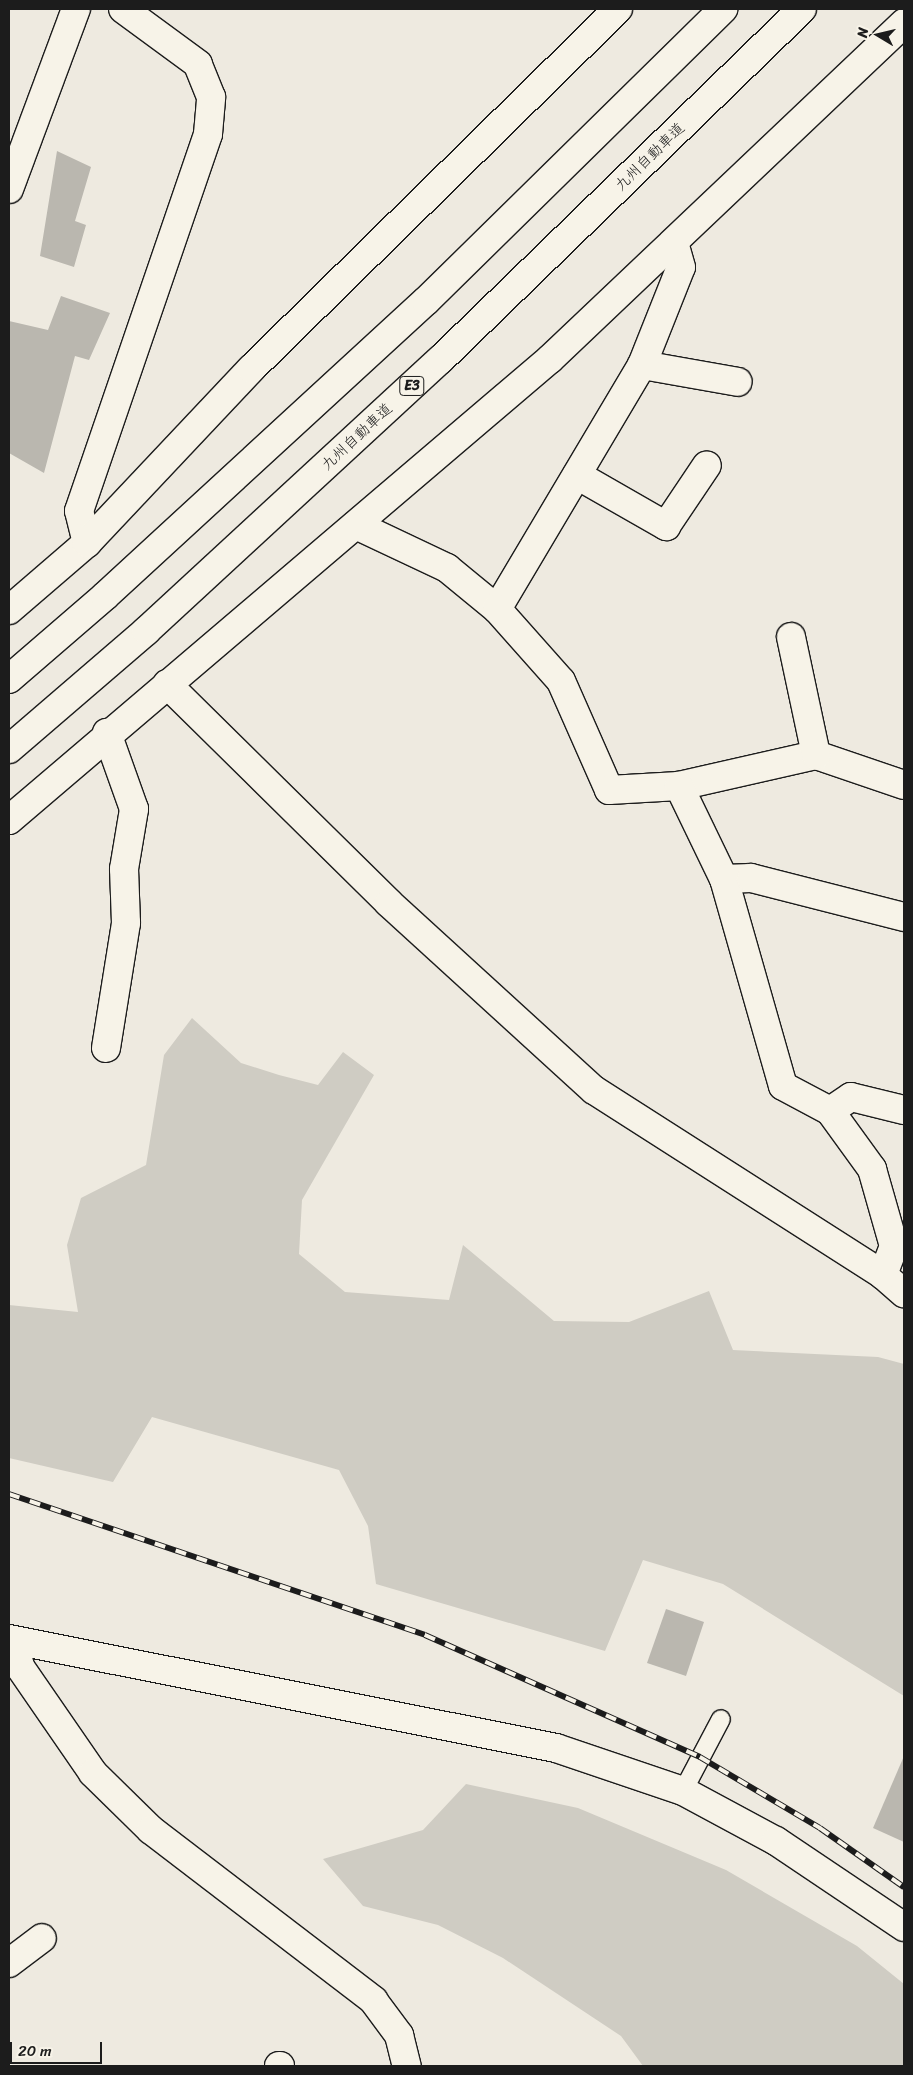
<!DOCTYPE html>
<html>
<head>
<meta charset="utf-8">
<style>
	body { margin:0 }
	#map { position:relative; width:913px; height:2075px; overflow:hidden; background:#eeeae0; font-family:Sriracha,"Klee One",sans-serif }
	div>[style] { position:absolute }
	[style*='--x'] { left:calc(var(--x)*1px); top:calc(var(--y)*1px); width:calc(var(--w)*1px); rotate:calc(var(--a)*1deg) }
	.green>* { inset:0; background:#cfccc3 }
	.building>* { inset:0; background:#bab7af }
	.roads { filter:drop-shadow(1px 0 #1c1c1c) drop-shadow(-1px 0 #1c1c1c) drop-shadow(0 1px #1c1c1c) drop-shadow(0 -1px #1c1c1c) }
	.lane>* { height:18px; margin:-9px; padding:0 9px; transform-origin:9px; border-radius:9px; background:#f7f3e8 }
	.street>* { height:28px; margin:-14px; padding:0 14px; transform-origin:14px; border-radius:14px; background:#f7f3e8 }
	.secondary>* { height:28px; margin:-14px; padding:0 14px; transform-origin:14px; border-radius:14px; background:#f7f3e8 }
	.highway>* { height:28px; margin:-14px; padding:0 14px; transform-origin:14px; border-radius:14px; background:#f7f3e8 }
	.rail>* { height:5.5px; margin-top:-2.75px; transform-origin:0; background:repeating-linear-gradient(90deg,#f7f3e8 0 11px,#1c1c1c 0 22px); box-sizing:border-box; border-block:1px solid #1c1c1c }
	span { translate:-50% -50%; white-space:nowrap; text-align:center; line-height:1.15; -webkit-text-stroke:5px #f7f3e8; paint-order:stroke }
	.shield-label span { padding:1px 4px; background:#f7f3e8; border:1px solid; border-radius:4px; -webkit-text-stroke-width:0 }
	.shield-label { font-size:14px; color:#1c1c1c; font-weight:700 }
	.street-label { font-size:15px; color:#1c1c1c }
	.frame { position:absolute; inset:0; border:10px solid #1c1c1c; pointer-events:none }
	.north { position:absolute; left:853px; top:10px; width:50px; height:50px; -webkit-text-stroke:4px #f7f3e8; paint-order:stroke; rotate:279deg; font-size:14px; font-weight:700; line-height:20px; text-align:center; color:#1c1c1c }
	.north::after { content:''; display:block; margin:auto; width:18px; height:22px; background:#1c1c1c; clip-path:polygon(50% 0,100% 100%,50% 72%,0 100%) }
	.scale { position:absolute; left:10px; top:2042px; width:92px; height:22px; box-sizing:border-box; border:2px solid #1c1c1c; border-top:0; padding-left:6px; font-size:15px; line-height:18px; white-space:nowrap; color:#1c1c1c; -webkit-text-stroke:4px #f7f3e8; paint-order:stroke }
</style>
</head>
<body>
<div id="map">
	<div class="green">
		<div style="clip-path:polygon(192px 1018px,241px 1063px,279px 1075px,318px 1085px,343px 1052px,374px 1075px,302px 1200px,299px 1254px,345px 1292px,449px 1300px,463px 1245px,554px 1321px,629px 1322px,709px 1291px,733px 1350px,878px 1357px,904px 1364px,904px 1696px,723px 1584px,643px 1560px,605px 1651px,376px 1584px,368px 1526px,339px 1470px,152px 1417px,113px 1482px,9px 1458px,9px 1305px,78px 1312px,67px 1245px,81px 1198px,146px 1165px,164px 1055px)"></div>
		<div style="clip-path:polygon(466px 1784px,578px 1808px,726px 1870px,857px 1946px,904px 1984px,904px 2066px,643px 2066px,621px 2036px,503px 1958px,438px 1925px,363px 1906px,323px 1859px,423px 1830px)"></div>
	</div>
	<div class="building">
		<div style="clip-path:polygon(57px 151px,91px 167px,75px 221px,86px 225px,74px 267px,40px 256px)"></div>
		<div style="clip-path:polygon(61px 296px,110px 313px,89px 360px,75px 356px,44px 473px,9px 453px,9px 321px,48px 330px)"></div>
		<div style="clip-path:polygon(666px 1609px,704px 1622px,686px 1676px,647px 1663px)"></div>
		<div style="clip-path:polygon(904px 1756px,904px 1842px,873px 1828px)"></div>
	</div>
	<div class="roads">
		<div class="lane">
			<div style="--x:683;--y:1791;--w:81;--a:-62.2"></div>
		</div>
		<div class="street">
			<div style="--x:9;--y:189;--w:192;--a:-69.6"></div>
			<div style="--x:642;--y:365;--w:97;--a:10"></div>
			<div style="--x:577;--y:475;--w:103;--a:29.8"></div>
			<div style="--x:666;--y:526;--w:73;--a:-56.1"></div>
			<div style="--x:356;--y:525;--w:101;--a:25.3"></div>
			<div style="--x:447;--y:568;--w:65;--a:39.4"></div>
			<div style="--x:497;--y:609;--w:284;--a:-59.3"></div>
			<div style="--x:642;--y:365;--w:105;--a:-68.3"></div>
			<div style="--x:681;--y:267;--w:25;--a:-106"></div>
			<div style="--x:87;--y:543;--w:33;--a:-104"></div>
			<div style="--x:79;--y:511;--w:398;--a:-71.1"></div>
			<div style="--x:208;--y:134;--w:37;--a:-85"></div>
			<div style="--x:211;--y:97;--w:35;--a:-112"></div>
			<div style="--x:198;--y:64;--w:93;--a:-143.7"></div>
			<div style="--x:497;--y:609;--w:96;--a:48.4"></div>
			<div style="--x:561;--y:681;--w:119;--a:66.2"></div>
			<div style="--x:609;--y:790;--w:70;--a:-3.3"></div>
			<div style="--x:679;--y:786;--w:140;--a:-12.8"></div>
			<div style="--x:816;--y:755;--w:93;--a:18.8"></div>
			<div style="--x:9;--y:610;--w:103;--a:-40.7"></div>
			<div style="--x:87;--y:543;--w:239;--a:-46.7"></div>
			<div style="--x:251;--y:369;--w:514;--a:-44.45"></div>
			<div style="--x:791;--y:637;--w:121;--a:78"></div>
			<div style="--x:167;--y:684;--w:312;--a:44.6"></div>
			<div style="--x:389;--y:903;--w:277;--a:42.4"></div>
			<div style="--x:594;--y:1090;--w:343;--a:32.6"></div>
			<div style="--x:883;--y:1275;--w:28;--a:41"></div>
			<div style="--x:679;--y:786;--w:103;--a:64.2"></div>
			<div style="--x:724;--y:879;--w:215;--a:74.1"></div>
			<div style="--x:783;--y:1086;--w:53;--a:28"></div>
			<div style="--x:830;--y:1111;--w:72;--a:54.1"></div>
			<div style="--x:872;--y:1169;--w:80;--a:74.1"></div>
			<div style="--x:894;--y:1246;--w:31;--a:111"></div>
			<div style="--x:9;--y:820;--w:711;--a:-40.44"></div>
			<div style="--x:550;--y:359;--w:488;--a:-43.5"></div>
			<div style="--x:724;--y:879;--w:27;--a:-2"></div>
			<div style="--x:751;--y:878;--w:158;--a:14.3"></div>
			<div style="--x:106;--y:1048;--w:127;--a:-80.9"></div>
			<div style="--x:126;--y:923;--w:54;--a:-92.1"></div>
			<div style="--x:124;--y:869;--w:61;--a:-80.5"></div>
			<div style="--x:134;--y:809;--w:81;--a:-109.6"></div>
			<div style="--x:830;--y:1111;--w:25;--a:-34"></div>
			<div style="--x:851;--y:1097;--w:55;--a:13.8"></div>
			<div style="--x:13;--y:1640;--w:28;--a:75"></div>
			<div style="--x:20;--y:1667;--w:129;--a:55.4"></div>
			<div style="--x:93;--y:1773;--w:81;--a:44.5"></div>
			<div style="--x:151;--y:1830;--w:280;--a:37.4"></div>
			<div style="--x:373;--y:2000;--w:44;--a:53.4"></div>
			<div style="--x:399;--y:2035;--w:32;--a:76"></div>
			<div style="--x:9;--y:1963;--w:41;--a:-37.1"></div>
			<div style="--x:279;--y:2066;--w:1;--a:0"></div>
		</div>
		<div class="secondary">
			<div style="--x:9;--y:1639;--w:558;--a:11.27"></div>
			<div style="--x:556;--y:1748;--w:134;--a:18.7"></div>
			<div style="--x:683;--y:1791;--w:106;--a:28.3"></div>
			<div style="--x:776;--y:1841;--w:154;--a:33.9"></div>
		</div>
		<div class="highway">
			<div style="--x:9;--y:679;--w:127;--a:-40.8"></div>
			<div style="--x:105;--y:596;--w:436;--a:-42.6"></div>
			<div style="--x:426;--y:301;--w:417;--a:-44.5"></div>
			<div style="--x:9;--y:749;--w:181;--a:-40.7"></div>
			<div style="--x:146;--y:631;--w:400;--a:-42.7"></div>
			<div style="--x:440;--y:360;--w:504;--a:-44.12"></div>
		</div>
	</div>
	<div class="rail">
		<div style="--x:9;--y:1494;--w:439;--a:18.7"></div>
		<div style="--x:425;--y:1635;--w:301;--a:23.9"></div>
		<div style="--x:700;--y:1757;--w:139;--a:30.6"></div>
		<div style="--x:820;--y:1828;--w:103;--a:35.1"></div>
	</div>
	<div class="shield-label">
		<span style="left:412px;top:386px">E3</span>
	</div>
	<div class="street-label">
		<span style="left:650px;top:157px;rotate:-44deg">九州自動車道</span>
		<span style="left:357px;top:437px;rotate:-43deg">九州自動車道</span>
	</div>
	<div class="frame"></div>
	<div class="north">N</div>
	<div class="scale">20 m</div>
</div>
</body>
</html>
